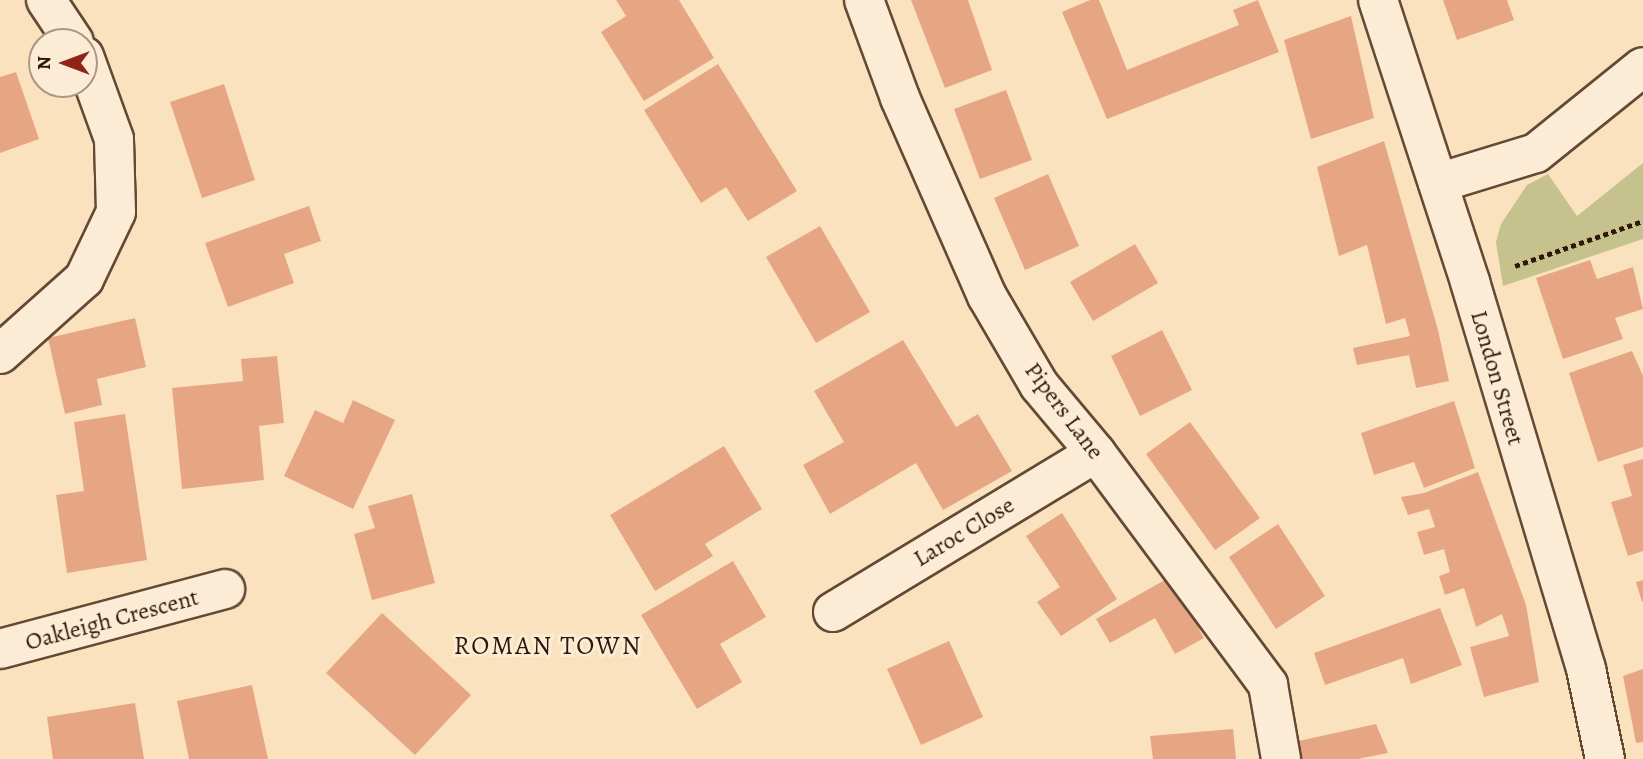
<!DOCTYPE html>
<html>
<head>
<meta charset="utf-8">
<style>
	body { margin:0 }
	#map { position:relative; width:1643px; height:759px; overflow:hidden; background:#fbe2bf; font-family:Alegreya,serif }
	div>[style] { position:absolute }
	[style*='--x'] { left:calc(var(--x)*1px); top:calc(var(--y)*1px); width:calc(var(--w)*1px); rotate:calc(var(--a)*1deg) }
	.green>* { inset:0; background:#c5c28e }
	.building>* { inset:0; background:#e6a684 }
	.path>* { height:4.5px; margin-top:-2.25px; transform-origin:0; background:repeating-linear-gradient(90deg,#321607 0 5px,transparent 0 8.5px) }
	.roads { filter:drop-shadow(2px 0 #644935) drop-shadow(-2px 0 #644935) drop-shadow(0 2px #644935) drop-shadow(0 -2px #644935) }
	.street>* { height:38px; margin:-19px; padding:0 19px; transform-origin:19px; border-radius:19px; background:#fcecd5 }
	.secondary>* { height:38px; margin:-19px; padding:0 19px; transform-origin:19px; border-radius:19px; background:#fcecd5 }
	span { translate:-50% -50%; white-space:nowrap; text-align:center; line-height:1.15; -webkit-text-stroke:6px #fcecd5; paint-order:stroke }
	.street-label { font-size:24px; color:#321607 }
	.neighbourhood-label { font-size:26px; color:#321607; letter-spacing:2px }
	.north { position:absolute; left:28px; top:28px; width:70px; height:70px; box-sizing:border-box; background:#fcecd5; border:2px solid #ab9683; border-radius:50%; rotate:270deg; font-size:19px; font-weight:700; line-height:28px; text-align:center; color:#321607 }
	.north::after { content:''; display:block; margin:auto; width:24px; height:32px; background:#8f2418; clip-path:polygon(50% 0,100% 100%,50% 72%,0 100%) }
</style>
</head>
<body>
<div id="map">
	<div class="green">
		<div style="clip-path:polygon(1643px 163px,1643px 239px,1503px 286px,1496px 242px,1501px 224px,1527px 185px,1548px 174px,1577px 216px)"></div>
	</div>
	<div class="building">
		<div style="clip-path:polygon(616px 0,679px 0,714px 58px,644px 101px,601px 32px,626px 16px)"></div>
		<div style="clip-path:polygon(911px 0,968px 0,992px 70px,945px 88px)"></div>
		<div style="clip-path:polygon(1090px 0,1099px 0,1127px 70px,1239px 25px,1233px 10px,1258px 0,1279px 52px,1107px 119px,1062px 12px)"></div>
		<div style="clip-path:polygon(1443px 0,1507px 0,1514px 20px,1457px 40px)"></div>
		<div style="clip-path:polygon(1351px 16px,1374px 118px,1311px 139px,1284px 40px)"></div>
		<div style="clip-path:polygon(718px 64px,797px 191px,748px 221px,726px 187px,701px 203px,644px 110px)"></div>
		<div style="clip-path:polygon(16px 72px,39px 139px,0 153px,0 77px)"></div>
		<div style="clip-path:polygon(224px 84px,255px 180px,202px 198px,170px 102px)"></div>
		<div style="clip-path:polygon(1006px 90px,1032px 160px,980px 179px,954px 109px)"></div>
		<div style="clip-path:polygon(1384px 141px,1438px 330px,1449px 381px,1416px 388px,1409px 355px,1357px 365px,1353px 348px,1410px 336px,1405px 318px,1386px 324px,1367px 245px,1339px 256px,1317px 167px)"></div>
		<div style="clip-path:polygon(1048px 174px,1079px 246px,1025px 270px,994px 198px)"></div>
		<div style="clip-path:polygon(309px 206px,321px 241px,284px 254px,294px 283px,228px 307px,205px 243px)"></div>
		<div style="clip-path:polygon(820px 226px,870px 312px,816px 343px,766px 257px)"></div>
		<div style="clip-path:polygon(1135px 244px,1158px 283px,1093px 321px,1070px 282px)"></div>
		<div style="clip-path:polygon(1590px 260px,1597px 279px,1633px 267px,1643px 309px,1615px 318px,1623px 339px,1563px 359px,1536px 278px)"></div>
		<div style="clip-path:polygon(135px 318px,146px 367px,97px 379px,102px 405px,65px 414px,48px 338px)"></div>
		<div style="clip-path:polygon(1162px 330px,1192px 390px,1140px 416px,1111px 356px)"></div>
		<div style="clip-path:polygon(903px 340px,956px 427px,978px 414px,1012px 471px,943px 510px,916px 463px,830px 514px,803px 465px,844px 442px,814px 391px)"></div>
		<div style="clip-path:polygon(1632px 351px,1643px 376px,1643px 447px,1598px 462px,1569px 373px)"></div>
		<div style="clip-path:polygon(277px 356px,284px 423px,259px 426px,264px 480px,182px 489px,172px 388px,243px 381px,241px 359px)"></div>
		<div style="clip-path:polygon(353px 400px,395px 420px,353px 509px,284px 476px,315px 410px,343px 423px)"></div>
		<div style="clip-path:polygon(1454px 401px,1475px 468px,1424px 488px,1414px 462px,1374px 475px,1361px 433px)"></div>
		<div style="clip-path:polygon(125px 414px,147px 560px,67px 573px,56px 495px,84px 491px,74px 422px)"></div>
		<div style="clip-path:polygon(1190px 422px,1260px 518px,1215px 550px,1146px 454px)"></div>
		<div style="clip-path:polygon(724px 446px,762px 509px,705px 544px,713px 556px,655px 591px,610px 515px)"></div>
		<div style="clip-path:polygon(1643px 459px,1643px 551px,1628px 556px,1611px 502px,1632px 496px,1623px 465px)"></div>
		<div style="clip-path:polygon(1478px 472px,1526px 605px,1539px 682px,1484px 697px,1470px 647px,1509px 636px,1502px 614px,1476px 627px,1464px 588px,1445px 595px,1439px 576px,1450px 572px,1444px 549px,1424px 555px,1417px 532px,1435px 527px,1429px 509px,1408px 515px,1401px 497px,1424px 493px)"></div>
		<div style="clip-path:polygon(412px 494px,435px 583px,372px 600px,354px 534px,375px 528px,368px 506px)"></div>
		<div style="clip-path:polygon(1062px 513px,1117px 599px,1061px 636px,1037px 602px,1060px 587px,1026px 536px)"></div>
		<div style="clip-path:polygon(1278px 524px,1325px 596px,1276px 629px,1229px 557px)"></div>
		<div style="clip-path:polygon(733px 561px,766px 617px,720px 644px,742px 682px,697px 709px,641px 615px)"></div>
		<div style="clip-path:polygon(1170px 577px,1204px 638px,1175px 654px,1155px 618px,1110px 643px,1096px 619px)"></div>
		<div style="clip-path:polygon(1643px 580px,1643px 601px,1642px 602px,1636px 582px)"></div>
		<div style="clip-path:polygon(1440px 608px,1462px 665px,1411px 684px,1403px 658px,1325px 685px,1314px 653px)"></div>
		<div style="clip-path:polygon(382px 613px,471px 695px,415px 755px,326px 673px)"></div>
		<div style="clip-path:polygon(949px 641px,983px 717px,921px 745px,887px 669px)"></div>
		<div style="clip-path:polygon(1643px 669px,1643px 742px,1636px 743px,1623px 676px)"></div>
		<div style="clip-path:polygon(252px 685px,268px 759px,189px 759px,177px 701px)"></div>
		<div style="clip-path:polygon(135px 703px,144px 759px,53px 759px,47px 717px)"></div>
		<div style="clip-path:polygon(1376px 724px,1388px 753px,1358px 759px,1299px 759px,1294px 742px)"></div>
		<div style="clip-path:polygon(1233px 729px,1236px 759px,1153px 759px,1150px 736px)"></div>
	</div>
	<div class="path">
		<div style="--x:1515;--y:266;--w:136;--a:-19.4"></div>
	</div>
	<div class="roads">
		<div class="street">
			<div style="--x:46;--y:0;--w:50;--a:56.3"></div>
			<div style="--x:864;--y:0;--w:104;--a:69.8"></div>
			<div style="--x:900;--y:98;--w:216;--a:66.3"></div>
			<div style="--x:987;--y:296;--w:103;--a:59.7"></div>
			<div style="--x:1039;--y:385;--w:89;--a:50"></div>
			<div style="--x:1096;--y:453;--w:289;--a:53.4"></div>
			<div style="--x:1268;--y:685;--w:75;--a:80"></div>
			<div style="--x:1438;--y:183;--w:102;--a:-17"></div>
			<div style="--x:1536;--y:153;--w:137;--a:-38.8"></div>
			<div style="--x:0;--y:354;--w:113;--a:-41.8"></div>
			<div style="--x:84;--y:279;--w:74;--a:-64.5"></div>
			<div style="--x:116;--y:212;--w:73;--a:-91.6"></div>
			<div style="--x:114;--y:139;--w:88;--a:-109.9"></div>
			<div style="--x:833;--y:612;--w:307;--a:-31.2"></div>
			<div style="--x:0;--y:649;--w:233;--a:-14.9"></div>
		</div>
		<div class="secondary">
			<div style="--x:1378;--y:0;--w:297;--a:71.9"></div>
			<div style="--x:1470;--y:282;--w:404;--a:73.3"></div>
			<div style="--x:1586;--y:669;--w:92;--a:78.1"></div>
		</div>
	</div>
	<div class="street-label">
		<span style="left:1497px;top:378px;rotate:74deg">London Street</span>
		<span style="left:1064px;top:411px;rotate:53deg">Pipers Lane</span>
		<span style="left:964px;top:532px;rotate:-31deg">Laroc Close</span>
		<span style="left:112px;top:620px;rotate:-15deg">Oakleigh Crescent</span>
	</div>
	<div class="neighbourhood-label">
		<span style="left:548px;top:646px">ROMAN TOWN</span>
	</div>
	<div class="north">N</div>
</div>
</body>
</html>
